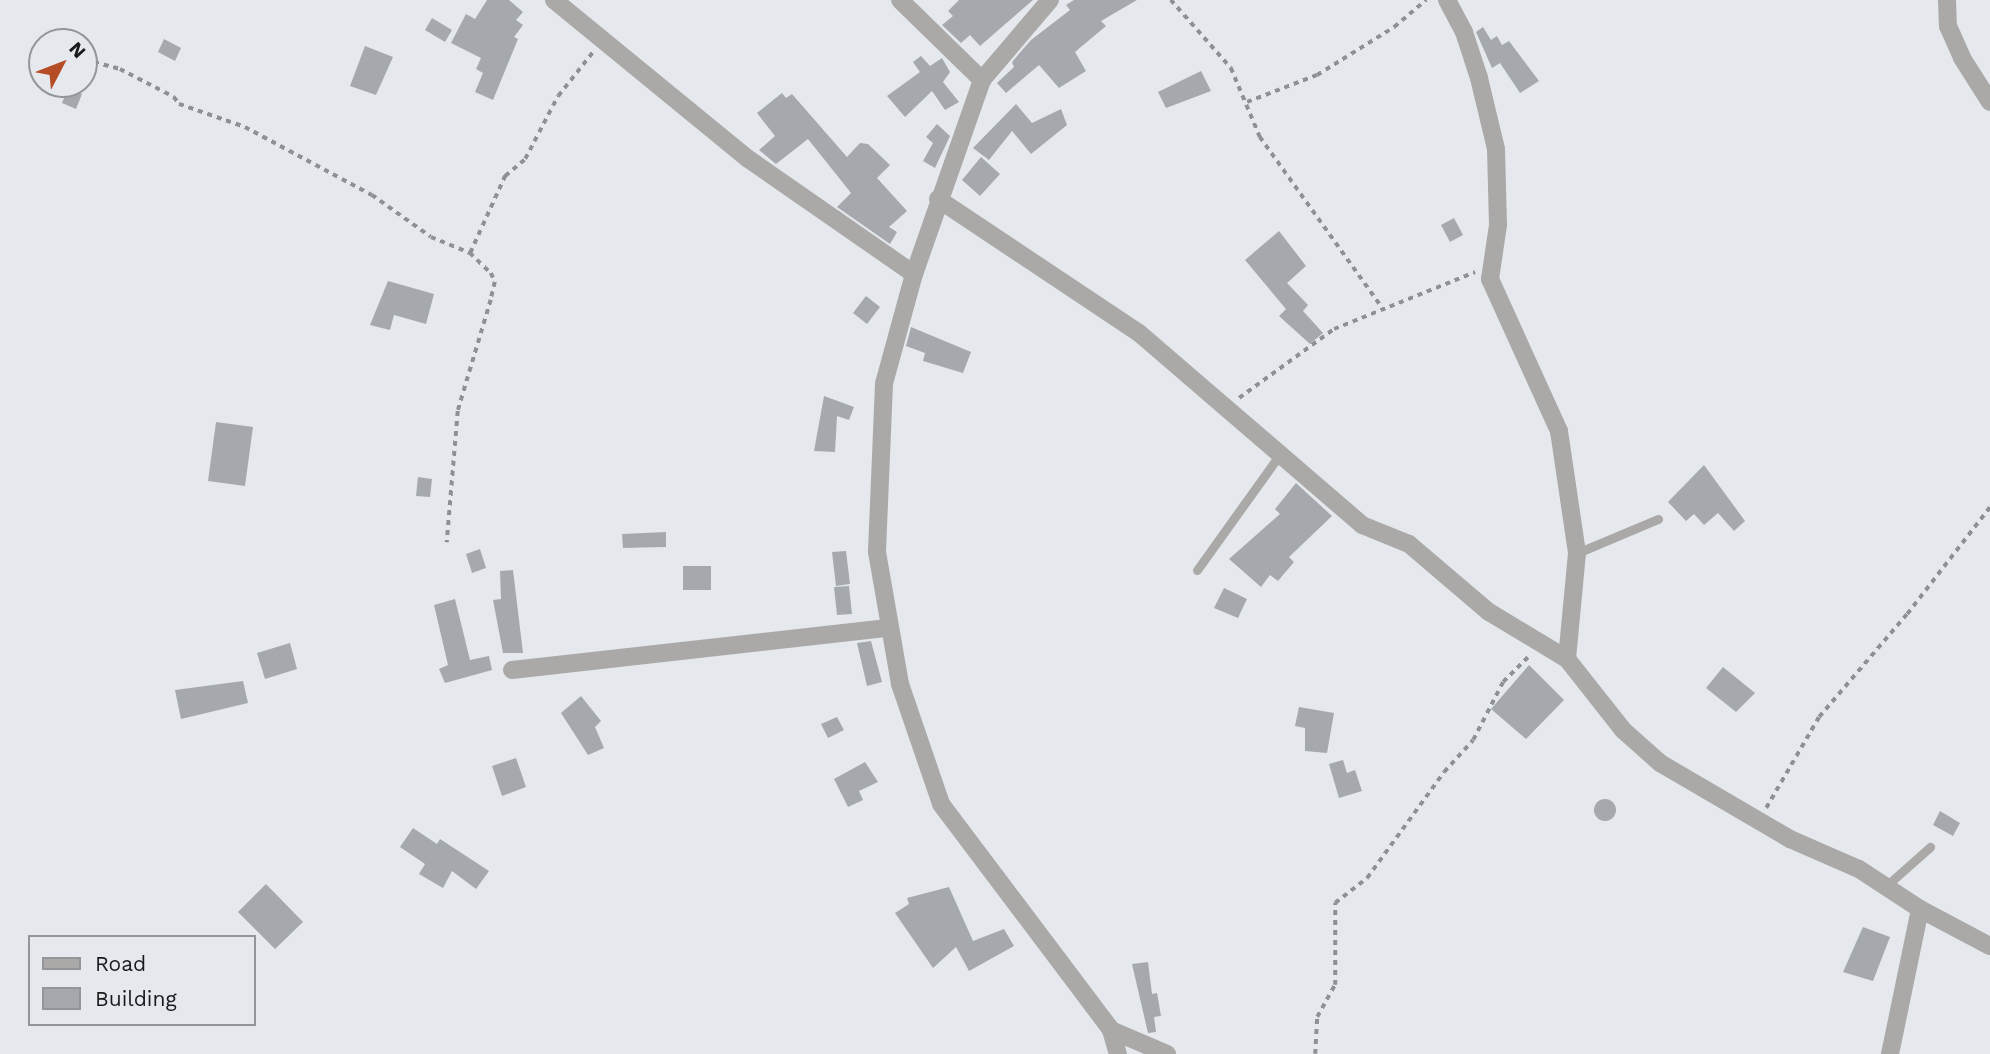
<!DOCTYPE html>
<html>
<head>
<meta charset="utf-8">
<style>
	body { margin:0 }
	#map { position:relative; width:1990px; height:1054px; overflow:hidden; background:#e5e9ed; font-family:"Work Sans",sans-serif }
	div>[style] { position:absolute }
	[style*='--x'] { left:calc(var(--x)*1px); top:calc(var(--y)*1px); width:calc(var(--w)*1px); rotate:calc(var(--a)*1deg) }
	.building>* { inset:0; background:#a5a9ad }
	.round { border-radius:50% }
	.path>* { height:3.5px; margin-top:-1.75px; transform-origin:0; background:repeating-linear-gradient(90deg,#8e9194 0 5px,transparent 0 10px) }
	.service>* { height:9px; margin:-4.5px; padding:0 4.5px; transform-origin:4.5px; border-radius:4.5px; background:#aba9a8 }
	.minor>* { height:18px; margin:-9px; padding:0 9px; transform-origin:9px; border-radius:9px; background:#aba9a8 }
	span { translate:-50% -50%; white-space:nowrap; text-align:center; line-height:1.15; -webkit-text-stroke:5px #e5e9ed; paint-order:stroke }
	.legend { position:absolute; left:28px; top:935px; width:228px; height:91px; box-sizing:border-box; background:#e5e9ed; border:2px solid #939699; margin:0; padding:9px 12px; list-style:none; font-size:21px; color:#181a1b }
	.legend li { display:flex; align-items:center; gap:14px; height:35px }
	.legend b { width:35px; border:2px solid #939699 }
	.north { position:absolute; left:28px; top:28px; width:70px; height:70px; box-sizing:border-box; background:#e5e9ed; border:2px solid #939699; border-radius:50%; rotate:48deg; font-size:19px; font-weight:700; line-height:28px; text-align:center; color:#181a1b }
	.north::after { content:''; display:block; margin:auto; width:24px; height:32px; background:#b44c26; clip-path:polygon(50% 0,100% 100%,50% 72%,0 100%) }
</style>
</head>
<body>
<div id="map">
	<div class="building">
		<div style="clip-path:polygon(487px 0,509px 0,523px 12px,516px 20px,523px 25px,514px 37px,518px 39px,493px 100px,475px 92px,483px 73px,476px 69px,481px 58px,451px 43px,466px 14px,475px 19px)"></div>
		<div style="clip-path:polygon(959px 0,1033px 0,980px 46px,970px 35px,961px 43px,942px 25px,953px 16px,948px 11px)"></div>
		<div style="clip-path:polygon(1074px 0,1137px 0,1101px 21px,1106px 26px,1075px 52px,1086px 71px,1059px 88px,1039px 65px,1006px 93px,997px 83px,1014px 67px,1012px 62px,1031px 40px,1070px 10px,1066px 5px)"></div>
		<div style="clip-path:polygon(432px 18px,452px 30px,445px 42px,425px 30px)"></div>
		<div style="clip-path:polygon(1483px 27px,1491px 40px,1497px 36px,1502px 45px,1509px 41px,1539px 81px,1520px 93px,1500px 63px,1492px 68px,1476px 32px)"></div>
		<div style="clip-path:polygon(164px 39px,181px 48px,175px 61px,158px 52px)"></div>
		<div style="clip-path:polygon(365px 46px,393px 57px,376px 95px,350px 86px)"></div>
		<div style="clip-path:polygon(921px 56px,930px 66px,942px 58px,950px 72px,943px 82px,959px 102px,945px 110px,932px 91px,905px 117px,887px 96px,920px 72px,913px 62px)"></div>
		<div style="clip-path:polygon(1201px 71px,1211px 91px,1166px 108px,1158px 92px)"></div>
		<div style="clip-path:polygon(68px 88px,82px 94px,76px 109px,62px 103px)"></div>
		<div style="clip-path:polygon(782px 93px,786px 98px,792px 94px,847px 157px,860px 143px,868px 144px,890px 165px,877px 178px,907px 211px,889px 227px,897px 232px,890px 244px,837px 207px,851px 193px,808px 139px,776px 164px,759px 150px,775px 136px,757px 113px)"></div>
		<div style="clip-path:polygon(1016px 104px,1032px 123px,1061px 109px,1067px 125px,1031px 154px,1012px 131px,989px 160px,973px 148px)"></div>
		<div style="clip-path:polygon(937px 124px,950px 136px,935px 168px,923px 161px,933px 143px,926px 137px)"></div>
		<div style="clip-path:polygon(981px 157px,1000px 174px,980px 196px,962px 180px)"></div>
		<div style="clip-path:polygon(1454px 218px,1463px 235px,1450px 242px,1441px 225px)"></div>
		<div style="clip-path:polygon(1279px 231px,1306px 266px,1287px 283px,1308px 305px,1303px 311px,1323px 333px,1310px 344px,1279px 316px,1286px 309px,1245px 260px)"></div>
		<div style="clip-path:polygon(388px 281px,434px 294px,426px 324px,394px 315px,390px 330px,370px 325px)"></div>
		<div style="clip-path:polygon(866px 296px,880px 307px,867px 324px,853px 313px)"></div>
		<div style="clip-path:polygon(911px 327px,971px 352px,963px 373px,923px 361px,925px 353px,906px 346px)"></div>
		<div style="clip-path:polygon(824px 396px,854px 407px,849px 420px,837px 416px,835px 452px,814px 451px)"></div>
		<div style="clip-path:polygon(216px 422px,253px 427px,245px 486px,208px 481px)"></div>
		<div style="clip-path:polygon(1704px 465px,1745px 521px,1734px 531px,1718px 513px,1704px 525px,1694px 514px,1686px 521px,1668px 502px)"></div>
		<div style="clip-path:polygon(418px 477px,432px 479px,430px 497px,416px 496px)"></div>
		<div style="clip-path:polygon(1296px 483px,1332px 516px,1289px 557px,1294px 562px,1278px 581px,1270px 575px,1261px 587px,1229px 559px,1280px 514px,1275px 509px)"></div>
		<div style="clip-path:polygon(666px 532px,666px 547px,623px 548px,622px 534px)"></div>
		<div style="clip-path:polygon(480px 549px,486px 568px,472px 573px,466px 554px)"></div>
		<div style="clip-path:polygon(846px 551px,850px 584px,836px 586px,832px 552px)"></div>
		<div style="clip-path:polygon(683px 566px,711px 566px,711px 590px,683px 590px)"></div>
		<div style="clip-path:polygon(513px 570px,523px 653px,503px 653px,493px 600px,501px 599px,500px 571px)"></div>
		<div style="clip-path:polygon(849px 586px,852px 614px,837px 615px,834px 587px)"></div>
		<div style="clip-path:polygon(1224px 588px,1247px 599px,1238px 618px,1214px 608px)"></div>
		<div style="clip-path:polygon(455px 599px,470px 660px,489px 656px,492px 670px,445px 683px,439px 669px,448px 665px,434px 605px)"></div>
		<div style="clip-path:polygon(871px 641px,882px 682px,867px 686px,857px 643px)"></div>
		<div style="clip-path:polygon(290px 643px,297px 669px,265px 679px,257px 653px)"></div>
		<div style="clip-path:polygon(1529px 665px,1564px 700px,1526px 739px,1491px 709px)"></div>
		<div style="clip-path:polygon(1723px 667px,1755px 693px,1736px 712px,1706px 688px)"></div>
		<div style="clip-path:polygon(243px 681px,248px 703px,181px 719px,175px 690px)"></div>
		<div style="clip-path:polygon(581px 696px,601px 721px,595px 727px,604px 748px,588px 755px,561px 713px)"></div>
		<div style="clip-path:polygon(1299px 707px,1334px 713px,1327px 753px,1305px 751px,1305px 728px,1295px 726px)"></div>
		<div style="clip-path:polygon(837px 717px,844px 730px,828px 738px,821px 724px)"></div>
		<div style="clip-path:polygon(516px 758px,526px 787px,502px 796px,492px 766px)"></div>
		<div style="clip-path:polygon(1343px 760px,1347px 773px,1355px 770px,1362px 791px,1339px 798px,1329px 764px)"></div>
		<div style="clip-path:polygon(865px 762px,878px 782px,859px 791px,863px 800px,848px 807px,834px 779px)"></div>
		<div class="round" style="left:1594px;top:799px;width:22px;height:22px"></div>
		<div style="clip-path:polygon(1940px 811px,1960px 823px,1953px 836px,1933px 825px)"></div>
		<div style="clip-path:polygon(413px 828px,437px 844px,440px 839px,489px 871px,476px 889px,452px 871px,443px 888px,419px 874px,425px 864px,400px 847px)"></div>
		<div style="clip-path:polygon(266px 884px,303px 922px,275px 949px,238px 912px)"></div>
		<div style="clip-path:polygon(949px 887px,973px 941px,1004px 929px,1014px 946px,969px 971px,956px 947px,933px 968px,895px 913px,909px 904px,907px 898px)"></div>
		<div style="clip-path:polygon(1863px 927px,1890px 937px,1873px 981px,1843px 972px)"></div>
		<div style="clip-path:polygon(1148px 962px,1152px 994px,1157px 993px,1161px 1016px,1154px 1017px,1156px 1032px,1148px 1033px,1132px 964px)"></div>
	</div>
	<div class="path">
		<div style="--x:1171;--y:0;--w:91;--a:48.6"></div>
		<div style="--x:1231;--y:68;--w:75;--a:67.2"></div>
		<div style="--x:1260;--y:137;--w:213;--a:54.4"></div>
		<div style="--x:84;--y:72;--w:14;--a:-45"></div>
		<div style="--x:94;--y:62;--w:27;--a:15"></div>
		<div style="--x:120;--y:69;--w:61;--a:27.4"></div>
		<div style="--x:174;--y:97;--w:9;--a:54"></div>
		<div style="--x:179;--y:104;--w:70;--a:19.2"></div>
		<div style="--x:245;--y:127;--w:144;--a:28.2"></div>
		<div style="--x:372;--y:195;--w:72;--a:35.4"></div>
		<div style="--x:431;--y:237;--w:42;--a:22.3"></div>
		<div style="--x:470;--y:253;--w:29;--a:44"></div>
		<div style="--x:491;--y:273;--w:10;--a:66"></div>
		<div style="--x:495;--y:282;--w:18;--a:103"></div>
		<div style="--x:491;--y:300;--w:116;--a:106.6"></div>
		<div style="--x:458;--y:411;--w:132;--a:94.8"></div>
		<div style="--x:77;--y:86;--w:2;--a:-63"></div>
		<div style="--x:1247;--y:102;--w:75;--a:-21.1"></div>
		<div style="--x:1317;--y:75;--w:91;--a:-31.9"></div>
		<div style="--x:1394;--y:27;--w:42;--a:-40.2"></div>
		<div style="--x:470;--y:253;--w:85;--a:-65.6"></div>
		<div style="--x:505;--y:176;--w:26;--a:-40"></div>
		<div style="--x:525;--y:159;--w:71;--a:-62.4"></div>
		<div style="--x:558;--y:96;--w:56;--a:-51.5"></div>
		<div style="--x:1239;--y:398;--w:117;--a:-36"></div>
		<div style="--x:1334;--y:329;--w:152;--a:-22"></div>
		<div style="--x:1766;--y:808;--w:105;--a:-59.8"></div>
		<div style="--x:1819;--y:717;--w:135;--a:-49.5"></div>
		<div style="--x:1907;--y:614;--w:135;--a:-52.2"></div>
		<div style="--x:1315;--y:1054;--w:37;--a:-87"></div>
		<div style="--x:1317;--y:1017;--w:37;--a:-61"></div>
		<div style="--x:1335;--y:985;--w:82;--a:-90"></div>
		<div style="--x:1335;--y:903;--w:41;--a:-38"></div>
		<div style="--x:1367;--y:878;--w:131;--a:-54"></div>
		<div style="--x:1444;--y:772;--w:43;--a:-47.8"></div>
		<div style="--x:1473;--y:740;--w:65;--a:-62.7"></div>
		<div style="--x:1503;--y:682;--w:37;--a:-45"></div>
	</div>
	<div class="service">
		<div style="--x:1577;--y:553;--w:88;--a:-22.8"></div>
		<div style="--x:1197;--y:570;--w:143;--a:-54.4"></div>
		<div style="--x:1886;--y:886;--w:59;--a:-41.6"></div>
	</div>
	<div class="minor">
		<div style="--x:554;--y:0;--w:249;--a:39.3"></div>
		<div style="--x:747;--y:158;--w:203;--a:34.8"></div>
		<div style="--x:900;--y:0;--w:115;--a:44.3"></div>
		<div style="--x:1050;--y:0;--w:105;--a:130.4"></div>
		<div style="--x:982;--y:80;--w:206;--a:109.3"></div>
		<div style="--x:914;--y:274;--w:114;--a:105.3"></div>
		<div style="--x:884;--y:384;--w:168;--a:92.4"></div>
		<div style="--x:877;--y:552;--w:134;--a:80.1"></div>
		<div style="--x:900;--y:684;--w:127;--a:71.1"></div>
		<div style="--x:941;--y:804;--w:283;--a:53"></div>
		<div style="--x:1111;--y:1030;--w:25;--a:74"></div>
		<div style="--x:1447;--y:0;--w:36;--a:62"></div>
		<div style="--x:1464;--y:32;--w:48;--a:71.9"></div>
		<div style="--x:1479;--y:78;--w:73;--a:76.5"></div>
		<div style="--x:1496;--y:149;--w:76;--a:88.5"></div>
		<div style="--x:1498;--y:225;--w:55;--a:98.4"></div>
		<div style="--x:1490;--y:279;--w:167;--a:65.6"></div>
		<div style="--x:1559;--y:431;--w:123;--a:81.6"></div>
		<div style="--x:1577;--y:553;--w:106;--a:95.4"></div>
		<div style="--x:1947;--y:0;--w:26;--a:88"></div>
		<div style="--x:1948;--y:26;--w:35;--a:66"></div>
		<div style="--x:1962;--y:58;--w:52;--a:57.5"></div>
		<div style="--x:938;--y:199;--w:242;--a:33.7"></div>
		<div style="--x:1139;--y:333;--w:294;--a:40.7"></div>
		<div style="--x:1362;--y:525;--w:51;--a:22"></div>
		<div style="--x:1409;--y:544;--w:105;--a:40.4"></div>
		<div style="--x:1489;--y:612;--w:91;--a:31.1"></div>
		<div style="--x:1567;--y:659;--w:90;--a:51.7"></div>
		<div style="--x:1623;--y:730;--w:50;--a:41.7"></div>
		<div style="--x:1660;--y:763;--w:151;--a:30.3"></div>
		<div style="--x:1790;--y:839;--w:75;--a:23.5"></div>
		<div style="--x:1859;--y:869;--w:73;--a:33.3"></div>
		<div style="--x:1920;--y:909;--w:79;--a:27.9"></div>
		<div style="--x:512;--y:670;--w:378;--a:-6.4"></div>
		<div style="--x:1111;--y:1030;--w:61;--a:23.2"></div>
		<div style="--x:1890;--y:1054;--w:148;--a:-78.3"></div>
	</div>
	<ul class="legend">
	<li><b style="height:9px;background:#aba9a8"></b>Road</li>
	<li><b style="height:19px;background:#a5a9ad"></b>Building</li>
	</ul>
	<div class="north">N</div>
</div>
</body>
</html>
